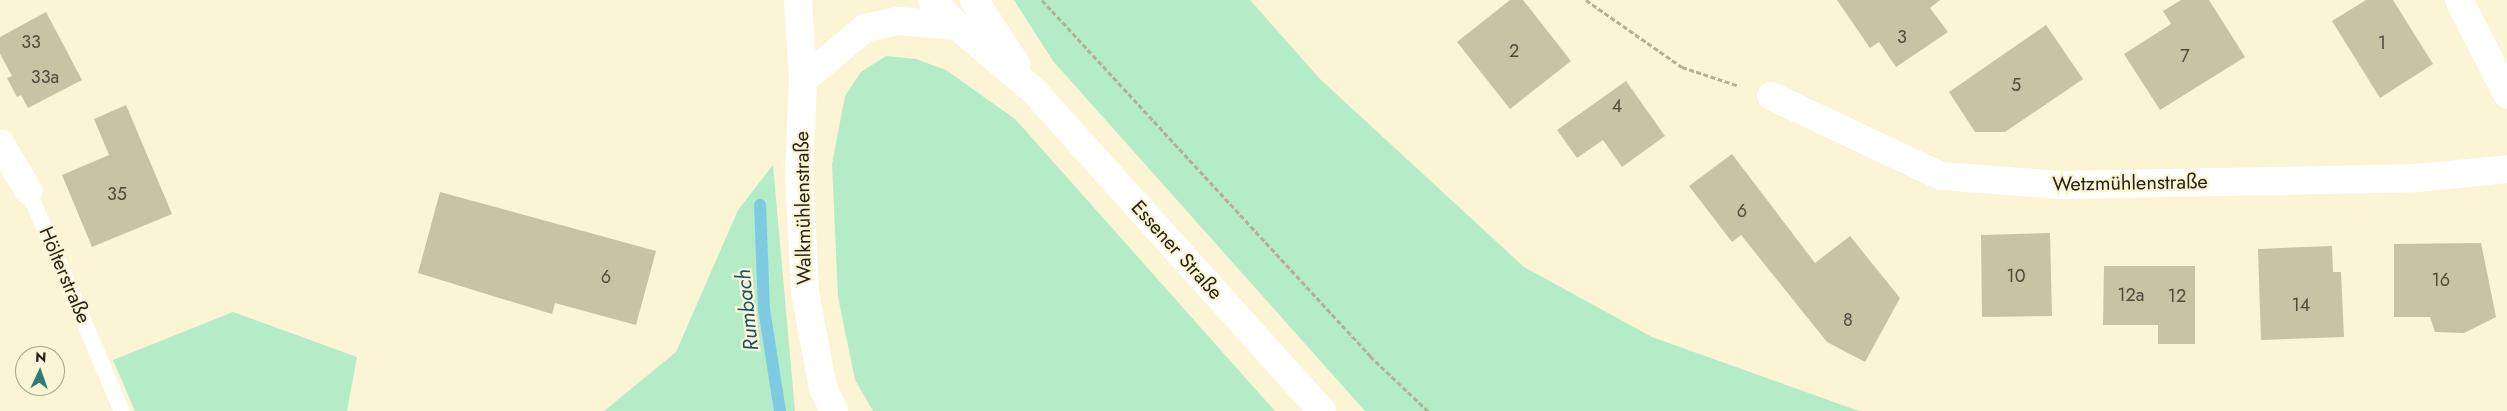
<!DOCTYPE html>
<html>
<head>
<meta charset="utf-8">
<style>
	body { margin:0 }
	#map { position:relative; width:2507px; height:411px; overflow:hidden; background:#fcf5d5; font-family:Jost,sans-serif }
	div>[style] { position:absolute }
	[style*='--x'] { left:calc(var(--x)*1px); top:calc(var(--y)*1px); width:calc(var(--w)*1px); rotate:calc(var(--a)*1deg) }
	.green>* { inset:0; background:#b4ecc8 }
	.stream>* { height:12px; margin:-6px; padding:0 6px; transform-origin:6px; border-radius:6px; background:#7fcae3 }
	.building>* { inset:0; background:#c9c2a3 }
	.path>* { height:3px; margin-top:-1.5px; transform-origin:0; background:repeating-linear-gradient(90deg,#b5af96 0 5px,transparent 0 7.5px) }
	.service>* { height:16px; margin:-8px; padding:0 8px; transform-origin:8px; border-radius:8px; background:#fff }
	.minor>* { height:28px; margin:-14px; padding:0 14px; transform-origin:14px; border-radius:14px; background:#fff }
	.secondary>* { height:28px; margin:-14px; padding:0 14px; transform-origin:14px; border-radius:14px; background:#fff }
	span { translate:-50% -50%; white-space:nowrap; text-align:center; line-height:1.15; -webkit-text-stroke:4.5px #fcf5d5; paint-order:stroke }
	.number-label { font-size:18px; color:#4f4b3b }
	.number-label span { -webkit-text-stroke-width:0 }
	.street-label { font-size:20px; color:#262318 }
	.water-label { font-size:21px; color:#145264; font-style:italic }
	.north { position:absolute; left:15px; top:346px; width:50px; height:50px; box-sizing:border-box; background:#fcf5d5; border:1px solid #a6a189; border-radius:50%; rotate:3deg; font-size:14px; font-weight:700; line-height:20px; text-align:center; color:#262318 }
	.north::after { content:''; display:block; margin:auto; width:18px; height:22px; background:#327b79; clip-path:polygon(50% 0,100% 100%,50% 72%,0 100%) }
</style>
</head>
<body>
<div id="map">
	<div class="green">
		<div style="clip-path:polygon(1014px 0,1250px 0,1320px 79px,1524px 267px,1652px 337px,1859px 411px,1365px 411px,1053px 61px)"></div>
		<div style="clip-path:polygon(886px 56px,916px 59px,946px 70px,1015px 119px,1275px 411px,873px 411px,855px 380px,838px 297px,832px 164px,845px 96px,861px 72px)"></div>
		<div style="clip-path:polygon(773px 165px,795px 411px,604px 411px,676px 352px,738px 210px)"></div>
		<div style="clip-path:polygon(233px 312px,357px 357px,347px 411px,135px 411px,113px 360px)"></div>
	</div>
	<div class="stream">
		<div style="--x:760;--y:205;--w:104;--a:87.8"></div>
		<div style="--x:764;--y:309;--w:103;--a:81.1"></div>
	</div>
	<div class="building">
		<div style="clip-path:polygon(1510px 0,1523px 0,1571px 61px,1510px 109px,1457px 42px)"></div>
		<div style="clip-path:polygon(1837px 0,1940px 0,1930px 8px,1948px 32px,1896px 67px,1879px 42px,1870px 48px)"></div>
		<div style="clip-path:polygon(2181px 0,2209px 0,2245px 57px,2160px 110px,2124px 54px,2171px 24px,2163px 11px)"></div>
		<div style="clip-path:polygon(2366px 0,2393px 0,2433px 64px,2380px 98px,2332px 21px)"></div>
		<div style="clip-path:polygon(46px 12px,82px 80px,28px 108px,21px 95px,17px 97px,7px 78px,12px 76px,0 54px,0 37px)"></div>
		<div style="clip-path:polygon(2046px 25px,2083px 79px,2005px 132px,1975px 132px,1949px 92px)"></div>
		<div style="clip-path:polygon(1626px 81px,1665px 136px,1622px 167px,1603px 140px,1577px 158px,1557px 130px)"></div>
		<div style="clip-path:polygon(126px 105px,172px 214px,92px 247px,62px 175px,109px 155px,94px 119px)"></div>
		<div style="clip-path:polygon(1732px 154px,1815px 263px,1850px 236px,1900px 298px,1865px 362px,1827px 342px,1741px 235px,1732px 242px,1689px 186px)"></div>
		<div style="clip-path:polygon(440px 192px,656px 251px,636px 325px,555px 303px,552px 314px,418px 273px)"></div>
		<div style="clip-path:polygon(2050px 233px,2052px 316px,1982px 317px,1981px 235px)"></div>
		<div style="clip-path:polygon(2481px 243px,2496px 317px,2464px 333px,2435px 332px,2430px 317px,2394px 317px,2394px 244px)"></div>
		<div style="clip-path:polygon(2332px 246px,2333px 272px,2341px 272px,2344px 337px,2261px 340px,2258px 249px)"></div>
		<div style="clip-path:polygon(2104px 266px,2195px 266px,2195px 344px,2158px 344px,2158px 325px,2103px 325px)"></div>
	</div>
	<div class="path">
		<div style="--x:1042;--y:0;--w:484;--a:47.3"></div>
		<div style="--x:1370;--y:356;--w:80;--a:43.5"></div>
		<div style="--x:1586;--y:0;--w:117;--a:34.9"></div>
		<div style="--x:1682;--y:67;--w:60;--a:18.4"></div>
	</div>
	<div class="service">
		<div style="--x:28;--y:190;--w:240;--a:67"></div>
	</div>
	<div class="minor">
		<div style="--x:798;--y:0;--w:80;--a:86.4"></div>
		<div style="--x:803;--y:80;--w:96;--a:92.4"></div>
		<div style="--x:799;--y:176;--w:116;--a:87"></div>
		<div style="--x:805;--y:292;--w:98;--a:79.4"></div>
		<div style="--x:823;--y:388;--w:25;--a:64"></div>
		<div style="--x:2459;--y:0;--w:106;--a:62.9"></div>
		<div style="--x:803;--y:80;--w:81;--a:-40"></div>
		<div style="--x:865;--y:28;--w:34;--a:-12"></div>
		<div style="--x:898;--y:21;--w:59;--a:4.8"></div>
		<div style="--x:1771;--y:96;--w:188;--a:25.2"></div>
		<div style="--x:1941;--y:176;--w:120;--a:4.3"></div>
		<div style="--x:2061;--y:185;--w:356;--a:-1.1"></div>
		<div style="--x:2417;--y:178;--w:90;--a:-5.7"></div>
		<div style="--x:0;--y:143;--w:55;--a:59.2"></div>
	</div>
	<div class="secondary">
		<div style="--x:932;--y:0;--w:36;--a:46"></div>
		<div style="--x:957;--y:26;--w:99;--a:40.1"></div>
		<div style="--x:1033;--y:90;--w:432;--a:48"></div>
		<div style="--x:974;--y:0;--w:77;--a:56.7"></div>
	</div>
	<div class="number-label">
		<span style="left:1902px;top:37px">3</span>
		<span style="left:31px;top:42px">33</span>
		<span style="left:2382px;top:43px">1</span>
		<span style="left:1514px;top:51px">2</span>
		<span style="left:2185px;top:56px">7</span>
		<span style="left:45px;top:77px">33a</span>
		<span style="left:2016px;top:85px">5</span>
		<span style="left:1617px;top:106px">4</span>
		<span style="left:117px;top:194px">35</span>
		<span style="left:1742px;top:211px">6</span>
		<span style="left:2016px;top:276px">10</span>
		<span style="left:606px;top:277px">6</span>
		<span style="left:2441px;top:280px">16</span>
		<span style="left:2131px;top:295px">12a</span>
		<span style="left:2177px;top:296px">12</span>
		<span style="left:2301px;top:305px">14</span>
		<span style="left:1848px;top:320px">8</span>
	</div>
	<div class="street-label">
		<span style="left:2130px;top:183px;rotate:-1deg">Wetzmühlenstraße</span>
		<span style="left:803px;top:208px;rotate:-91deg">Walkmühlenstraße</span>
		<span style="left:1177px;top:250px;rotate:48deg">Essener Straße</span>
		<span style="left:65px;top:275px;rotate:67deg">Hölterstraße</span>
	</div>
	<div class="water-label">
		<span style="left:747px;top:310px;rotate:-96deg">Rumbach</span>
	</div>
	<div class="north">N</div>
</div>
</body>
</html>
